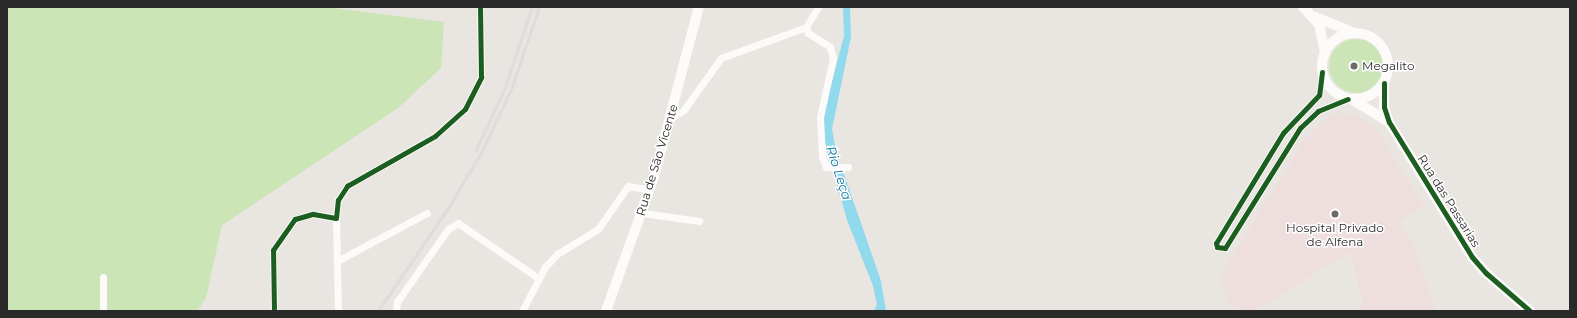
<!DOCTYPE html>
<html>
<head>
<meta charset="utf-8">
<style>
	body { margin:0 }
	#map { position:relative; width:1577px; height:318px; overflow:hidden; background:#e9e5e0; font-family:Montserrat,sans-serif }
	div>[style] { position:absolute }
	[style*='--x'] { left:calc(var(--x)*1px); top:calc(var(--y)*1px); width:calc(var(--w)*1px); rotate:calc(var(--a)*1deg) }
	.medical>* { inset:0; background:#efdede }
	.green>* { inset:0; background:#cce5b7 }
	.round { border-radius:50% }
	.water>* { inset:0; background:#91daed }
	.street>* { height:7px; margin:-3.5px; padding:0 3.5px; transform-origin:3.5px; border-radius:3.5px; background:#fcfbfa }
	.secondary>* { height:10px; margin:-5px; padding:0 5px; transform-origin:5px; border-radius:5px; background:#fcfbfa }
	.secondary>.ring { margin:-5px; padding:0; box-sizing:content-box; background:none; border:10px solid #fcfbfa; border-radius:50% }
	.rail>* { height:2.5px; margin:-1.25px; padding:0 1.25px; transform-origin:1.25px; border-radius:1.25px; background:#ddddde }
	.cycleway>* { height:5px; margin:-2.5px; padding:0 2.5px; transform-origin:2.5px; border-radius:2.5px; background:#1b5e20 }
	.dots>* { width:11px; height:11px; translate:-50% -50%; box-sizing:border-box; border:2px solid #fff; border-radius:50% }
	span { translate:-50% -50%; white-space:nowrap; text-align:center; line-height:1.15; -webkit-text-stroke:3px #fff; paint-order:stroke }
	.poi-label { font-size:12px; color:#2a2a2a }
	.left { translate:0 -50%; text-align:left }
	.street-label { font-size:12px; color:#2a2a2a }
	.water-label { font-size:13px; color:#0974a0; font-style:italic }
	.frame { position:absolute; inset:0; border:8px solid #2a2a2a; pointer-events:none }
</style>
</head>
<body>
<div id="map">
	<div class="medical">
		<div style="clip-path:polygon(1338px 113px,1359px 116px,1375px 127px,1424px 206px,1400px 221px,1417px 253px,1436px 311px,1360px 311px,1358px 305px,1363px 303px,1350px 252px,1254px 311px,1242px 311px,1229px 304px,1220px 276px,1303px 142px,1329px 116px)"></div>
	</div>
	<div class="green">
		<div style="clip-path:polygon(7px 7px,325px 7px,444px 22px,441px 68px,398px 108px,222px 225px,206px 298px,197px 311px,7px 311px)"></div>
		<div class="round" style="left:1329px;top:39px;width:54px;height:54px"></div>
	</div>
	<div class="water">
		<div style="clip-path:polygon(843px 7px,850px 7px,851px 37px,832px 129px,836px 151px,881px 281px,886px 311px,874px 311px,877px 304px,873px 286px,847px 220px,824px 139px,823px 115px,844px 36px)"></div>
	</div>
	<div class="street">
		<div style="--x:806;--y:27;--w:6;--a:72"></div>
		<div style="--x:808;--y:33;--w:26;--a:32"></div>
		<div style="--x:830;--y:47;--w:11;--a:75"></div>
		<div style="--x:833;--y:58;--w:60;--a:102.4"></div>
		<div style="--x:820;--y:117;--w:40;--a:87.1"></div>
		<div style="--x:822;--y:157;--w:11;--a:68"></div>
		<div style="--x:826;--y:167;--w:22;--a:0"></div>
		<div style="--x:806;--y:27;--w:23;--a:-59"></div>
		<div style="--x:1322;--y:72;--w:23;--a:97"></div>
		<div style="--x:1319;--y:95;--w:52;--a:133.5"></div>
		<div style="--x:1283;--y:133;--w:129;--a:121.3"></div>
		<div style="--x:1216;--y:243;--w:4;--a:76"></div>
		<div style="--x:1217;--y:247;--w:8;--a:7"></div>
		<div style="--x:1225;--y:248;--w:142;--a:-58"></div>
		<div style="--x:1300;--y:128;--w:25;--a:-43"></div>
		<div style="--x:1318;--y:111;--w:32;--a:-22"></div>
		<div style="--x:670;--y:119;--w:15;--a:-32"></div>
		<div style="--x:683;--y:111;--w:65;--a:-54.4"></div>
		<div style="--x:721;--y:58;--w:90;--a:-20"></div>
		<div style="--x:642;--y:213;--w:58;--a:8"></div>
		<div style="--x:336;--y:218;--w:93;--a:88.8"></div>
		<div style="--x:337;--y:261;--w:102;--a:-28.1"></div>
		<div style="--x:103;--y:311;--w:34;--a:-90"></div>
		<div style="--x:274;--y:311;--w:61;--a:-90.9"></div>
		<div style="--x:273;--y:250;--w:38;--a:-55"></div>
		<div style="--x:295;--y:219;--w:19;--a:-16"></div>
		<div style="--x:313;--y:214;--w:23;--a:10"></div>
		<div style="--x:336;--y:218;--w:18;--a:-84"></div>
		<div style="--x:338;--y:200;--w:17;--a:-57"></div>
		<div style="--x:347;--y:186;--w:101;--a:-29.6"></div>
		<div style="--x:435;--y:136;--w:40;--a:-42"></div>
		<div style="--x:465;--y:109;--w:36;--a:-63"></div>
		<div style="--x:481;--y:77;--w:70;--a:-90.8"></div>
		<div style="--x:396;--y:311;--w:9;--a:-84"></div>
		<div style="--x:397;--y:302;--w:89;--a:-55.1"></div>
		<div style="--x:448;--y:229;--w:12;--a:-31"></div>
		<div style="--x:458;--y:223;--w:97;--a:34.5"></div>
		<div style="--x:522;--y:311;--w:50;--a:-62.4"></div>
		<div style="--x:545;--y:267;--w:18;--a:-47"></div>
		<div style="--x:557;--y:254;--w:48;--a:-31.4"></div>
		<div style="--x:598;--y:229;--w:52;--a:-55.1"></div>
		<div style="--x:628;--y:186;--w:22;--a:10"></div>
	</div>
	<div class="secondary">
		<div style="--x:1303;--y:7;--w:23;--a:47"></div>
		<div style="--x:1319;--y:24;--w:30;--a:78"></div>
		<div style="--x:1315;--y:17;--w:40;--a:22"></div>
		<div class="ring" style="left:1322px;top:33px;width:56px;height:56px"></div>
		<div style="--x:1384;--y:83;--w:24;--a:90"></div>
		<div style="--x:1384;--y:107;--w:16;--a:72"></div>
		<div style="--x:1389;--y:122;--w:158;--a:58.4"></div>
		<div style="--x:1472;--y:257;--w:21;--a:49"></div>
		<div style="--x:1486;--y:273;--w:58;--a:40.8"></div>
		<div style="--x:1353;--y:100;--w:42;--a:31.4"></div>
		<div style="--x:606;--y:311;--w:142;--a:-70.3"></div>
		<div style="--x:654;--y:177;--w:176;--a:-75.2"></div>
	</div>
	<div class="rail">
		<div style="--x:476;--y:150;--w:72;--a:-65.2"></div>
		<div style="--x:506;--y:85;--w:82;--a:-71.6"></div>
		<div style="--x:378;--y:311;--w:128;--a:-55.8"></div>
		<div style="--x:450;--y:205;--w:65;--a:-59.5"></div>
		<div style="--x:483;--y:149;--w:68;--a:-64.9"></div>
		<div style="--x:512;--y:87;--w:84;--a:-71.4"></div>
	</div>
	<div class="cycleway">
		<div style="--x:1322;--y:72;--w:23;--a:97"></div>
		<div style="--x:1319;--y:95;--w:52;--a:133.5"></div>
		<div style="--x:1283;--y:133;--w:129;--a:121.3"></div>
		<div style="--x:1216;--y:243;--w:4;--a:76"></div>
		<div style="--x:1217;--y:247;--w:8;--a:7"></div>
		<div style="--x:1225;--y:248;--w:142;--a:-58"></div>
		<div style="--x:1300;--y:128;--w:25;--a:-43"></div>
		<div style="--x:1318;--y:111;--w:32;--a:-22"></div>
		<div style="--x:1384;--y:83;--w:24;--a:90"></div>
		<div style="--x:1384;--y:107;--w:16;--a:72"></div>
		<div style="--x:1389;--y:122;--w:158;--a:58.4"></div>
		<div style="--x:1472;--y:257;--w:21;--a:49"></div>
		<div style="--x:1486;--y:273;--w:58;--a:40.8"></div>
		<div style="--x:274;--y:311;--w:61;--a:-90.9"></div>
		<div style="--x:273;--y:250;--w:38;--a:-55"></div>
		<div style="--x:295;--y:219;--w:19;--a:-16"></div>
		<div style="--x:313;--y:214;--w:23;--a:10"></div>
		<div style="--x:336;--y:218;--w:18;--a:-84"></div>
		<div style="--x:338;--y:200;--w:17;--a:-57"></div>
		<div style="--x:347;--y:186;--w:101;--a:-29.6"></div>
		<div style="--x:435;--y:136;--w:40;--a:-42"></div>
		<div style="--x:465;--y:109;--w:36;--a:-63"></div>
		<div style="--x:481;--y:77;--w:70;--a:-90.8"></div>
	</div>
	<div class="dots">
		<div style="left:1354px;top:66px;background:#6d6b6a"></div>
		<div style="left:1335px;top:214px;background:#6d6b6a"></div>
	</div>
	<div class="poi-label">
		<span class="left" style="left:1362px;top:66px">Megalito</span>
		<span style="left:1335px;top:235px">Hospital Privado<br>de Alfena</span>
	</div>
	<div class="street-label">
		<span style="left:657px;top:160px;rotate:-73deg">Rua de São Vicente</span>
		<span style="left:1449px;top:201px;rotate:58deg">Rua das Passarias</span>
	</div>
	<div class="water-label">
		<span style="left:839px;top:173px;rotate:72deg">Rio Leça</span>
	</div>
	<div class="frame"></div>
</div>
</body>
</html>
